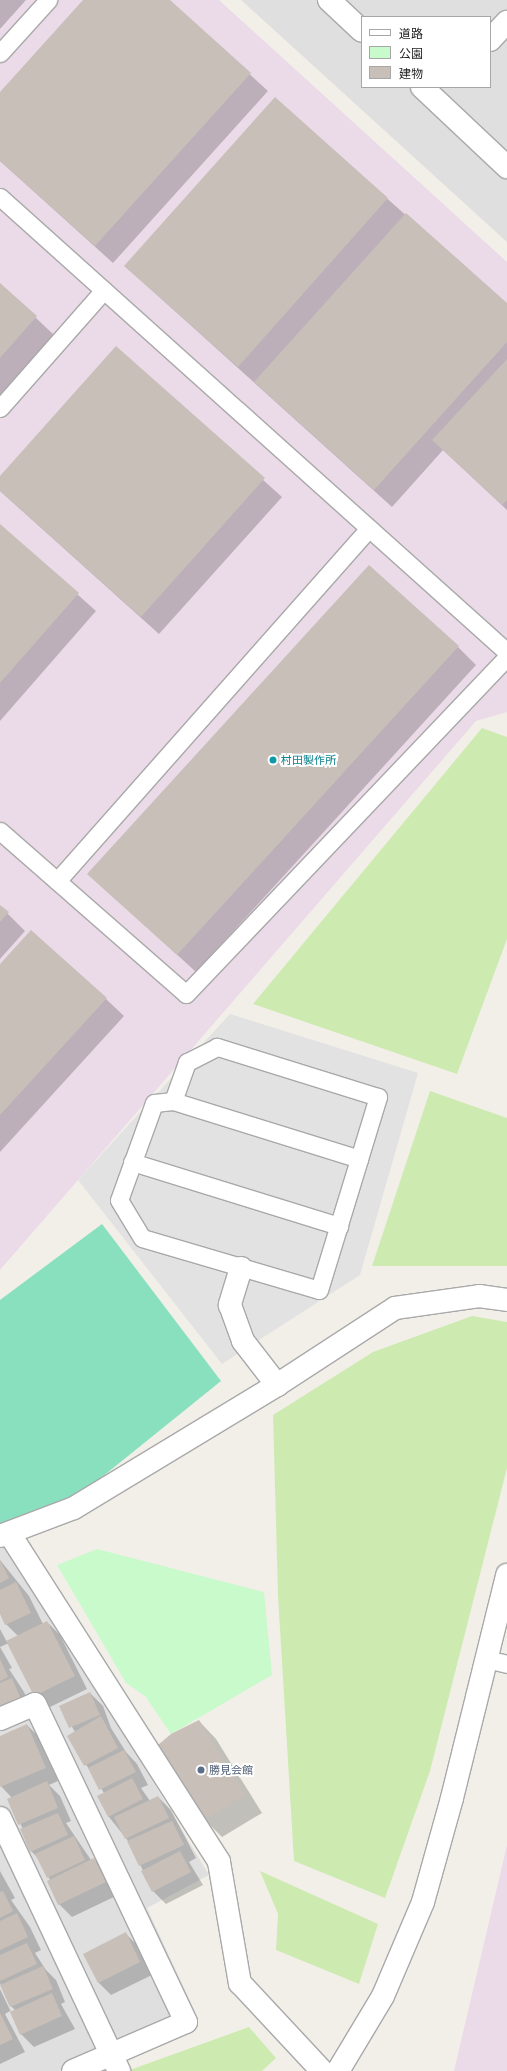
<!DOCTYPE html>
<html>
<head>
<meta charset="utf-8">
<style>
	body { margin:0 }
	#map { position:relative; width:507px; height:2071px; overflow:hidden; background:#f2efe9; font-family:"Public Sans","Noto Sans JP",sans-serif }
	div>[style] { position:absolute }
	[style*='--x'] { left:calc(var(--x)*1px); top:calc(var(--y)*1px); width:calc(var(--w)*1px); rotate:calc(var(--a)*1deg) }
	.residential>* { inset:0; background:#e0dfdf }
	.industrial>* { inset:0; background:#ebdbe8 }
	.grass>* { inset:0; background:#cdebb0 }
	.park>* { inset:0; background:#c8facc }
	.pitch>* { inset:0; background:#88e0be }
	.parking>* { inset:0; background:#e2e2e2 }
	.shadow>* { inset:0; background:#0003 }
	.building>* { inset:0; background:#c7bfb8 }
	.roads { filter:drop-shadow(1px 0 #a9a9a9) drop-shadow(-1px 0 #a9a9a9) drop-shadow(0 1px #a9a9a9) drop-shadow(0 -1px #a9a9a9) }
	.service>* { height:17px; margin:-8.5px; padding:0 8.5px; transform-origin:8.5px; border-radius:8.5px; background:#fff }
	.minor>* { height:22px; margin:-11px; padding:0 11px; transform-origin:11px; border-radius:11px; background:#fff }
	.tertiary>* { height:22px; margin:-11px; padding:0 11px; transform-origin:11px; border-radius:11px; background:#fff }
	.dots>* { width:11px; height:11px; translate:-50% -50%; box-sizing:border-box; border:2px solid #fff; border-radius:50% }
	span { translate:-50% -50%; white-space:nowrap; text-align:center; line-height:1.15; -webkit-text-stroke:4px #fff; paint-order:stroke }
	.culture-label { font-size:11px; color:#0d838f }
	.left { translate:0 -50%; text-align:left }
	.service-label { font-size:11px; color:#4e5e75 }
	.legend { position:absolute; left:361px; top:16px; width:130px; height:72px; box-sizing:border-box; background:#fff; border:1px solid #a7a7a7; margin:0; padding:5px 7px; list-style:none; font-size:12px; color:#222 }
	.legend li { display:flex; align-items:center; gap:8px; height:20px }
	.legend b { width:20px; border:1px solid #a7a7a7 }
</style>
</head>
<body>
<div id="map">
	<div class="residential">
		<div style="clip-path:polygon(evenodd,241px 0,507px 0,507px 242px,241px 0,362px 17px,490px 17px,490px 87px,362px 87px,362px 17px)"></div>
		<div style="clip-path:polygon(0 1527px,209px 1875px,147px 1908px,196px 2014px,63px 2071px,0 2071px)"></div>
	</div>
	<div class="industrial">
		<div style="clip-path:polygon(0 0,219px 0,507px 262px,507px 712px,476px 721px,0 1270px)"></div>
		<div style="clip-path:polygon(507px 1845px,507px 2071px,454px 2071px)"></div>
	</div>
	<div class="grass">
		<div style="clip-path:polygon(482px 728px,507px 737px,507px 939px,457px 1074px,253px 1004px)"></div>
		<div style="clip-path:polygon(430px 1091px,507px 1118px,507px 1266px,372px 1266px)"></div>
		<div style="clip-path:polygon(472px 1316px,507px 1322px,507px 1468px,430px 1771px,385px 1898px,294px 1861px,278px 1596px,273px 1415px,373px 1352px)"></div>
		<div style="clip-path:polygon(260px 1871px,378px 1924px,359px 1984px,276px 1950px,278px 1914px)"></div>
		<div style="clip-path:polygon(249px 2027px,276px 2058px,262px 2071px,127px 2071px)"></div>
	</div>
	<div class="park">
		<div style="clip-path:polygon(97px 1549px,264px 1592px,272px 1675px,171px 1734px,145px 1696px,126px 1683px,57px 1565px)"></div>
	</div>
	<div class="pitch">
		<div style="clip-path:polygon(102px 1224px,221px 1381px,71px 1502px,2px 1526px,0 1523px,0 1300px)"></div>
	</div>
	<div class="parking">
		<div style="clip-path:polygon(230px 1014px,418px 1073px,360px 1275px,222px 1364px,78px 1180px)"></div>
	</div>
	<div class="shadow">
		<div style="clip-path:polygon(0 0,26px 0,0 29px)"></div>
		<div style="clip-path:polygon(84px 0,168px 0,268px 91px,113px 263px,0 161px,0 94px)"></div>
		<div style="clip-path:polygon(275px 99px,507px 305px,507px 510px,443px 450px,392px 507px,125px 266px)"></div>
		<div style="clip-path:polygon(0 284px,54px 335px,0 395px)"></div>
		<div style="clip-path:polygon(116px 347px,282px 497px,159px 634px,0 491px,0 477px)"></div>
		<div style="clip-path:polygon(0 525px,96px 611px,0 721px)"></div>
		<div style="clip-path:polygon(458px 647px,476px 665px,196px 972px,89px 874px)"></div>
		<div style="clip-path:polygon(0 906px,25px 931px,0 959px)"></div>
		<div style="clip-path:polygon(0 965px,106px 999px,124px 1016px,0 1152px)"></div>
		<div style="clip-path:polygon(0 1560px,29px 1596px,43px 1624px,47px 1622px,60px 1635px,87px 1689px,48px 1708px,35px 1695px,9px 1643px,0 1647px,12px 1668px,9px 1669px,24px 1692px,35px 1715px,0 1730px,0 1629px,7px 1642px,18px 1636px,6px 1624px,0 1612px)"></div>
		<div style="clip-path:polygon(90px 1693px,103px 1706px,111px 1728px,126px 1752px,137px 1764px,148px 1785px,141px 1788px,150px 1801px,158px 1797px,171px 1810px,196px 1858px,189px 1862px,203px 1885px,166px 1904px,153px 1891px,129px 1842px,109px 1817px,99px 1796px,104px 1793px,68px 1736px,75px 1732px,60px 1706px)"></div>
		<div style="clip-path:polygon(199px 1721px,216px 1739px,262px 1813px,222px 1837px,205px 1820px)"></div>
		<div style="clip-path:polygon(27px 1725px,40px 1738px,58px 1781px,49px 1785px,60px 1796px,71px 1821px,66px 1823px,91px 1860px,94px 1859px,107px 1872px,118px 1895px,72px 1917px,59px 1904px,50px 1880px,39px 1859px,31px 1851px,23px 1829px,8px 1800px,12px 1798px,0 1785px,0 1737px)"></div>
		<div style="clip-path:polygon(0 1871px,15px 1898px,11px 1900px,30px 1927px,41px 1950px,35px 1953px,46px 1970px,56px 1980px,65px 2002px,61px 2004px,75px 2029px,34px 2047px,21px 2034px,10px 2011px,5px 2014px,25px 2052px,0 2064px,0 1989px,11px 2012px,15px 2010px,9px 2004px,0 1983px)"></div>
		<div style="clip-path:polygon(126px 1934px,139px 1947px,152px 1975px,111px 1995px,98px 1982px)"></div>
	</div>
	<div class="building">
		<div style="clip-path:polygon(83px 0,170px 0,251px 73px,95px 246px,0 161px,0 92px)"></div>
		<div style="clip-path:polygon(275px 97px,388px 198px,238px 367px,124px 266px)"></div>
		<div style="clip-path:polygon(406px 213px,507px 303px,507px 342px,374px 490px,254px 382px)"></div>
		<div style="clip-path:polygon(0 283px,37px 316px,0 358px)"></div>
		<div style="clip-path:polygon(116px 346px,265px 478px,141px 617px,0 491px,0 476px)"></div>
		<div style="clip-path:polygon(507px 359px,507px 500px,502px 505px,432px 440px)"></div>
		<div style="clip-path:polygon(0 524px,79px 593px,0 683px)"></div>
		<div style="clip-path:polygon(369px 565px,459px 646px,177px 955px,87px 874px)"></div>
		<div style="clip-path:polygon(0 905px,9px 912px,0 922px)"></div>
		<div style="clip-path:polygon(31px 930px,107px 998px,0 1115px,0 964px)"></div>
		<div style="clip-path:polygon(0 1560px,9px 1578px,0 1583px)"></div>
		<div style="clip-path:polygon(16px 1582px,31px 1613px,5px 1625px,0 1614px,0 1590px)"></div>
		<div style="clip-path:polygon(47px 1621px,75px 1676px,34px 1696px,6px 1641px)"></div>
		<div style="clip-path:polygon(0 1659px,8px 1677px,0 1681px)"></div>
		<div style="clip-path:polygon(12px 1678px,22px 1702px,0 1711px,0 1683px)"></div>
		<div style="clip-path:polygon(90px 1692px,100px 1715px,69px 1728px,59px 1706px)"></div>
		<div style="clip-path:polygon(101px 1716px,118px 1748px,84px 1766px,67px 1736px)"></div>
		<div style="clip-path:polygon(199px 1720px,245px 1795px,204px 1820px,158px 1745px,171px 1734px)"></div>
		<div style="clip-path:polygon(27px 1724px,46px 1768px,0 1787px,0 1736px)"></div>
		<div style="clip-path:polygon(124px 1750px,136px 1772px,99px 1790px,88px 1768px)"></div>
		<div style="clip-path:polygon(132px 1778px,143px 1799px,108px 1817px,97px 1796px)"></div>
		<div style="clip-path:polygon(47px 1781px,58px 1808px,18px 1825px,7px 1799px)"></div>
		<div style="clip-path:polygon(158px 1796px,169px 1818px,125px 1839px,114px 1817px)"></div>
		<div style="clip-path:polygon(58px 1813px,68px 1835px,30px 1852px,20px 1829px)"></div>
		<div style="clip-path:polygon(172px 1821px,184px 1845px,139px 1866px,127px 1841px)"></div>
		<div style="clip-path:polygon(74px 1836px,85px 1860px,47px 1878px,35px 1854px)"></div>
		<div style="clip-path:polygon(180px 1851px,191px 1872px,152px 1892px,141px 1871px)"></div>
		<div style="clip-path:polygon(94px 1858px,106px 1882px,58px 1905px,47px 1881px)"></div>
		<div style="clip-path:polygon(3px 1891px,13px 1911px,0 1918px,0 1892px)"></div>
		<div style="clip-path:polygon(17px 1913px,28px 1937px,0 1950px,0 1921px)"></div>
		<div style="clip-path:polygon(126px 1932px,140px 1962px,98px 1983px,83px 1954px)"></div>
		<div style="clip-path:polygon(27px 1943px,37px 1964px,0 1981px,0 1955px)"></div>
		<div style="clip-path:polygon(43px 1966px,53px 1989px,10px 2007px,0 1985px)"></div>
		<div style="clip-path:polygon(52px 1993px,62px 2016px,20px 2035px,10px 2012px)"></div>
		<div style="clip-path:polygon(0 2013px,13px 2039px,0 2045px)"></div>
	</div>
	<div class="roads">
		<div class="service">
			<div style="--x:0;--y:53;--w:72;--a:-47.8"></div>
			<div style="--x:0;--y:197;--w:681;--a:41.91"></div>
			<div style="--x:0;--y:408;--w:157;--a:-48.6"></div>
			<div style="--x:0;--y:831;--w:247;--a:41.2"></div>
			<div style="--x:186;--y:994;--w:465;--a:-46.4"></div>
			<div style="--x:57;--y:881;--w:471;--a:-48.5"></div>
			<div style="--x:173;--y:1101;--w:19;--a:174"></div>
			<div style="--x:154;--y:1103;--w:103;--a:109.8"></div>
			<div style="--x:119;--y:1200;--w:44;--a:58.8"></div>
			<div style="--x:142;--y:1238;--w:184;--a:16.4"></div>
			<div style="--x:319;--y:1290;--w:137;--a:-73"></div>
			<div style="--x:359;--y:1159;--w:65;--a:-73"></div>
			<div style="--x:378;--y:1097;--w:169;--a:-162.7"></div>
			<div style="--x:217;--y:1047;--w:34;--a:153"></div>
			<div style="--x:187;--y:1062;--w:41;--a:109.7"></div>
			<div style="--x:173;--y:1101;--w:195;--a:17.3"></div>
			<div style="--x:132;--y:1162;--w:217;--a:17.2"></div>
			<div style="--x:486;--y:1659;--w:22;--a:13"></div>
		</div>
		<div class="minor">
			<div style="--x:329;--y:0;--w:45;--a:43.2"></div>
			<div style="--x:490;--y:40;--w:25;--a:-47"></div>
			<div style="--x:422;--y:87;--w:117;--a:43.3"></div>
			<div style="--x:241;--y:1268;--w:39;--a:107"></div>
			<div style="--x:230;--y:1305;--w:38;--a:70"></div>
			<div style="--x:243;--y:1341;--w:56;--a:52.3"></div>
			<div style="--x:9;--y:1533;--w:390;--a:57.4"></div>
			<div style="--x:219;--y:1862;--w:123;--a:80.2"></div>
			<div style="--x:240;--y:1983;--w:120;--a:47"></div>
			<div style="--x:0;--y:1536;--w:79;--a:-20.7"></div>
			<div style="--x:74;--y:1508;--w:237;--a:-31.2"></div>
			<div style="--x:277;--y:1385;--w:141;--a:-33.1"></div>
			<div style="--x:395;--y:1308;--w:85;--a:-8.1"></div>
			<div style="--x:479;--y:1296;--w:28;--a:8"></div>
			<div style="--x:0;--y:1719;--w:38;--a:-23"></div>
			<div style="--x:35;--y:1704;--w:352;--a:64.6"></div>
			<div style="--x:186;--y:2022;--w:123;--a:156.6"></div>
			<div style="--x:0;--y:1818;--w:280;--a:64.8"></div>
		</div>
		<div class="tertiary">
			<div style="--x:338;--y:2071;--w:87;--a:-59"></div>
			<div style="--x:383;--y:1996;--w:102;--a:-66.9"></div>
			<div style="--x:423;--y:1902;--w:108;--a:-74.4"></div>
			<div style="--x:452;--y:1798;--w:230;--a:-76.1"></div>
		</div>
	</div>
	<div class="dots">
		<div style="left:273px;top:760px;background:#0f9aa8"></div>
		<div style="left:201px;top:1770px;background:#5c6f8a"></div>
	</div>
	<div class="culture-label">
		<span class="left" style="left:281px;top:760px">村田製作所</span>
	</div>
	<div class="service-label">
		<span class="left" style="left:209px;top:1770px">勝見会館</span>
	</div>
	<ul class="legend">
	<li><b style="height:5px;background:#fff"></b>道路</li>
	<li><b style="height:11px;background:#c8facc"></b>公園</li>
	<li><b style="height:11px;background:#c7bfb8"></b>建物</li>
	</ul>
</div>
</body>
</html>
